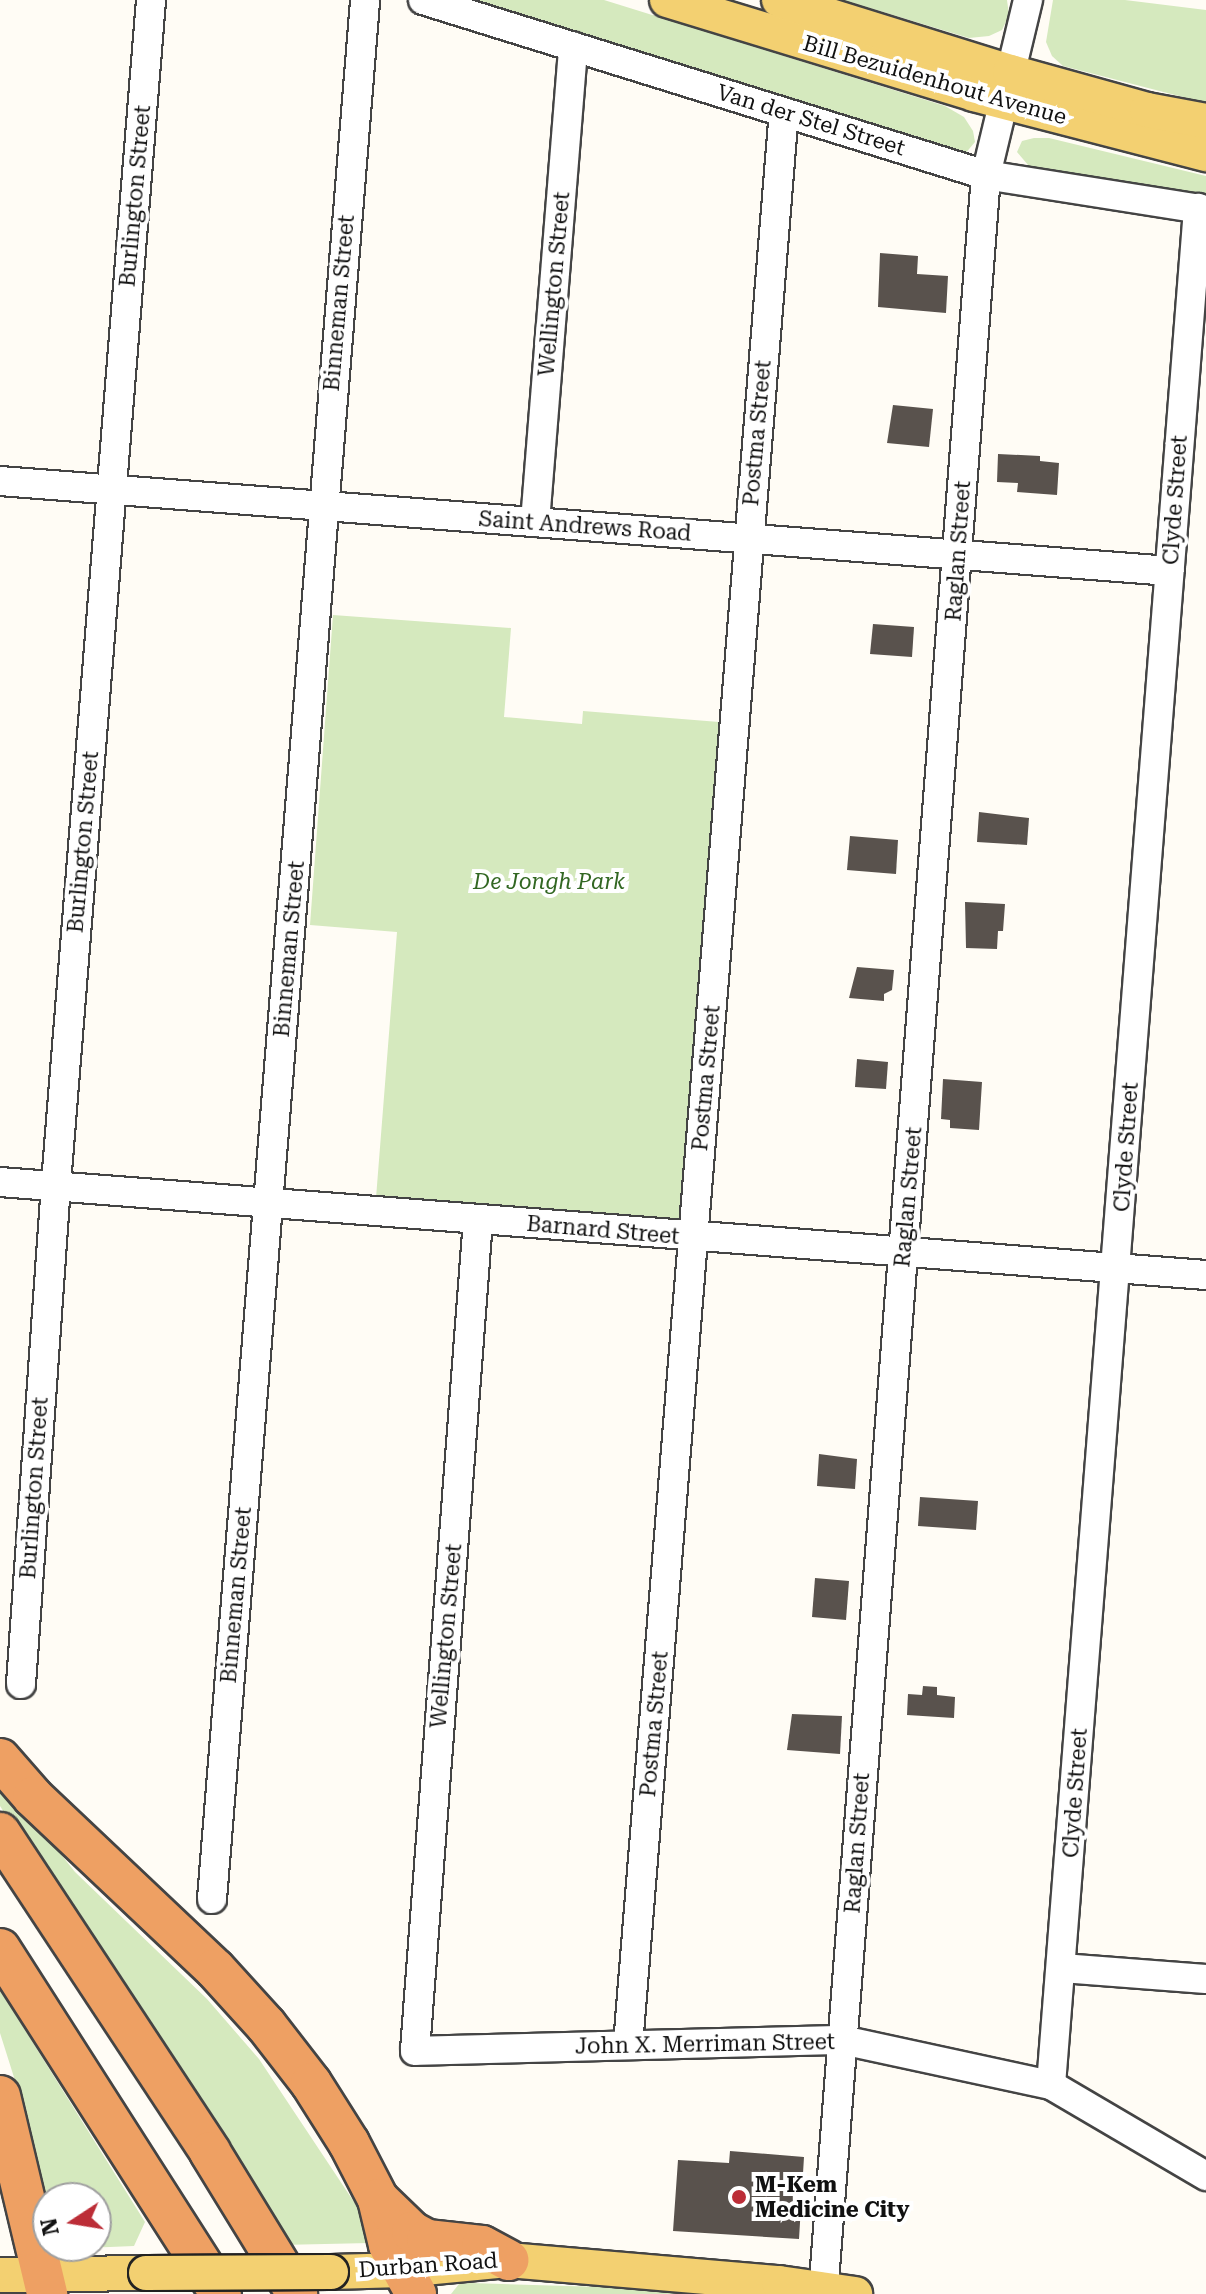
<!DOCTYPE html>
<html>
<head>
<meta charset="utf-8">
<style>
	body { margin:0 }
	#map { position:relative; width:1206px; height:2294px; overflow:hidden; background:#fffcf5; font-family:"Roboto Serif",serif }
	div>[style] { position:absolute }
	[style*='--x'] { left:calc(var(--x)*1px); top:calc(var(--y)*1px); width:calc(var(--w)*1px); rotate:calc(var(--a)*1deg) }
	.green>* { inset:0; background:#d5e9be }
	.building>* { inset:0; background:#59524d }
	.roads { filter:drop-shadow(2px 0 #444) drop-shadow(-2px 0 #444) drop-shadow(0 2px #444) drop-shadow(0 -2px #444) }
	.minor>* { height:28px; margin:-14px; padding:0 14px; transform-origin:14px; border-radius:14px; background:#fff }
	.major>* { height:34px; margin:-17px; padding:0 17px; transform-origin:17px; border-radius:17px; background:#f3d071 }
	.highway>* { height:40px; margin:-20px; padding:0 20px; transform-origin:20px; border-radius:20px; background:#eea063 }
	.bridges { filter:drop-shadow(2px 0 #222) drop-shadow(-2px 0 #222) drop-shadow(0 2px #222) drop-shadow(0 -2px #222) }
	.major-bridge>* { height:34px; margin:-17px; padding:0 17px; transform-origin:17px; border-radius:17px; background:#f3d071 }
	.dots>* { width:22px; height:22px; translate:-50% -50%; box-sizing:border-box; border:4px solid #fff; border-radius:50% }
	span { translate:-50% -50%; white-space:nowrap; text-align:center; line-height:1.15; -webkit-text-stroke:8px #fff; paint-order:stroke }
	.street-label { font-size:22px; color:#111 }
	.park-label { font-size:22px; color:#326722; font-style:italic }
	.poi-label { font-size:22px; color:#111; font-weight:700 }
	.left { translate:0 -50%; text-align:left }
	.north { position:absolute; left:32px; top:2182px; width:80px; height:80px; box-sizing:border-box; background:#fff; border:2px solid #a0a0a0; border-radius:50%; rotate:258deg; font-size:22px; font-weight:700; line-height:32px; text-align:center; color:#111 }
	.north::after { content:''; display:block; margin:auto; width:28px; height:36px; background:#bc2d37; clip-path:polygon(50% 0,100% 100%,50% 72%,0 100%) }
</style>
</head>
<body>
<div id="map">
	<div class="green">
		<div style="clip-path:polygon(454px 0,604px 0,945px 106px,964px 117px,973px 131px,975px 142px,964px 155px)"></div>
		<div style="clip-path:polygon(843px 0,1007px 0,1009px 15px,1002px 30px,989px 36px,969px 38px)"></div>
		<div style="clip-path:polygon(1053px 0,1125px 0,1206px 10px,1206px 103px,1063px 66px,1052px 56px,1046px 42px)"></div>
		<div style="clip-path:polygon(1034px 138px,1049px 138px,1206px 176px,1206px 199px,1034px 172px,1017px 152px,1022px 141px)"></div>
		<div style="clip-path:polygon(333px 615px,511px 628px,504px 717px,582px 724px,583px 711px,719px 722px,682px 1217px,676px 1222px,376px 1198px,397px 932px,310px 925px)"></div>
		<div style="clip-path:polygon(0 1778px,75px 1872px,207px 1999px,259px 2059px,358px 2208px,373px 2238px,370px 2243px,280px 2245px,0 1806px)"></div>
		<div style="clip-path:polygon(0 1990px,145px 2222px,134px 2246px,61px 2249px,60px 2246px,96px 2246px,96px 2198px,48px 2198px,48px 2232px,30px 2128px,0 2033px)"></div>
		<div style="clip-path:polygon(470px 2283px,635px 2288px,716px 2294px,451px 2294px,459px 2284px)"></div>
	</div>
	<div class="building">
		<div style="clip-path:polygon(880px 253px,918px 256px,917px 274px,948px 276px,946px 313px,878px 307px)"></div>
		<div style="clip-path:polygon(893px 405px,933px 409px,929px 447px,887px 443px)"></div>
		<div style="clip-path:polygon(998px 454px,1040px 456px,1040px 461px,1059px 463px,1057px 495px,1017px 492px,1018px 483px,997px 482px)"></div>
		<div style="clip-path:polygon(873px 624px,914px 627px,912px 657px,870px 654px)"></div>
		<div style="clip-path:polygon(979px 812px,1029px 818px,1027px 845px,977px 842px)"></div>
		<div style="clip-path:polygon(850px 836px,898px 840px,896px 874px,847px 870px)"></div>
		<div style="clip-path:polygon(965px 902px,1005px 904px,1003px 931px,998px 931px,997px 949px,966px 948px)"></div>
		<div style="clip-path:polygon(857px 967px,894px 970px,892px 990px,884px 994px,884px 1001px,849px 998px)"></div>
		<div style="clip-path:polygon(857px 1059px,888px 1062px,886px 1089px,855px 1087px)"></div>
		<div style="clip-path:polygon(943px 1079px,982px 1082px,979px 1130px,950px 1128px,950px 1120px,941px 1119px)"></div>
		<div style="clip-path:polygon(819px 1454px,857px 1459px,855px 1489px,817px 1486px)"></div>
		<div style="clip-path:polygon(920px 1497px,978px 1501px,976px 1530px,918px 1526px)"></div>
		<div style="clip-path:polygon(815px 1578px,849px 1581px,846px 1620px,812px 1617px)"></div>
		<div style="clip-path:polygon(923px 1686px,937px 1687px,937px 1695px,955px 1697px,954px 1718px,907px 1715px,908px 1694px,922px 1695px)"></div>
		<div style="clip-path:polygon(792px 1714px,842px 1716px,840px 1754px,787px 1750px)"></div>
		<div style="clip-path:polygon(730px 2151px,804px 2157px,799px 2239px,673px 2231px,678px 2160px,729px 2163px)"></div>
	</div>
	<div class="roads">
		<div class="minor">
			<div style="--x:423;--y:0;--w:590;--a:17.27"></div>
			<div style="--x:986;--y:175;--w:223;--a:9"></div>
			<div style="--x:0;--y:481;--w:1173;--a:4.4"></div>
			<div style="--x:535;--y:522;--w:477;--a:-85.4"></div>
			<div style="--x:0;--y:1182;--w:1210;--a:4.41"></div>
			<div style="--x:478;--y:1220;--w:833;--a:94.34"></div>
			<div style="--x:415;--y:2051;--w:427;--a:-1.5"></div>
			<div style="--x:842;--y:2040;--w:214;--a:12.2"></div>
			<div style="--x:1051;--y:2085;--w:180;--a:30.4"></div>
			<div style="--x:21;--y:1684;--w:514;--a:-85.99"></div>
			<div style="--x:57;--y:1171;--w:1175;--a:-85.41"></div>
			<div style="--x:212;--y:1899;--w:1905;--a:-85.39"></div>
			<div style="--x:1062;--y:1968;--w:144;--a:4.4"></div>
			<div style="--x:628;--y:2045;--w:1939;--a:-85.39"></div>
			<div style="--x:1051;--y:2085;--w:1883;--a:-85.52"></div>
			<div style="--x:823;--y:2294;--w:2125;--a:-85.6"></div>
			<div style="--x:986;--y:175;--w:180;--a:-76.5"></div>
		</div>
		<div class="major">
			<div style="--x:667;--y:0;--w:321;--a:17"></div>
			<div style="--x:974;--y:94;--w:240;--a:14.5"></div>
			<div style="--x:779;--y:0;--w:242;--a:17.3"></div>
			<div style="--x:1010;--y:72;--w:142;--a:15.5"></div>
			<div style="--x:1147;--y:110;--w:60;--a:10.6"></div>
			<div style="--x:331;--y:2272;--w:72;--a:-1.6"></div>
			<div style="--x:403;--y:2270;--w:105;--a:-5.4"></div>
			<div style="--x:508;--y:2260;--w:272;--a:4.9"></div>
			<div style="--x:779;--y:2283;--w:77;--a:8.2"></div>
			<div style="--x:0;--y:2275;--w:146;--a:-0.8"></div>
		</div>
		<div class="highway">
			<div style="--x:0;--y:1759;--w:50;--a:49"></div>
			<div style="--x:33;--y:1797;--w:250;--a:43.4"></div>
			<div style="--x:215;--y:1969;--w:76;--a:47.7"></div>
			<div style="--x:266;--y:2025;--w:73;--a:52.2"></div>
			<div style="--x:311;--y:2083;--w:71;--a:57.7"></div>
			<div style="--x:349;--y:2143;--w:63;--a:62.6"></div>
			<div style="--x:378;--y:2199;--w:47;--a:76.6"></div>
			<div style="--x:389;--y:2245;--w:56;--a:61.1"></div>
			<div style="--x:0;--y:1833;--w:382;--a:56.6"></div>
			<div style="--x:210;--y:2152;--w:167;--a:58.5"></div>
			<div style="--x:0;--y:1949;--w:410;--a:57.4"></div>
			<div style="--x:0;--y:2096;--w:204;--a:76.6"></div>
			<div style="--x:378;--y:2199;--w:47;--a:44.1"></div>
			<div style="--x:412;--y:2232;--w:17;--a:28"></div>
			<div style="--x:427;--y:2240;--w:55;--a:6.2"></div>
			<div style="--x:482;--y:2246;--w:30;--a:28"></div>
		</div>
	</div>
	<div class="bridges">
		<div class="major-bridge">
			<div style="--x:146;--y:2273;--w:185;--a:-0.3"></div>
		</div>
	</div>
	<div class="dots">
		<div style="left:739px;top:2197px;background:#bc2d37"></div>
	</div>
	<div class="street-label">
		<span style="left:935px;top:80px;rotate:16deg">Bill Bezuidenhout Avenue</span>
		<span style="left:811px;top:120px;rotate:17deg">Van der Stel Street</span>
		<span style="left:135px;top:196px;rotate:-85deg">Burlington Street</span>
		<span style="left:554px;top:284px;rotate:-85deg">Wellington Street</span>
		<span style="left:339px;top:303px;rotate:-85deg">Binneman Street</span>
		<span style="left:757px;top:433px;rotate:-85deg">Postma Street</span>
		<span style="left:1175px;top:500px;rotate:-86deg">Clyde Street</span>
		<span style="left:585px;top:526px;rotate:4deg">Saint Andrews Road</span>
		<span style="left:958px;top:551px;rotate:-86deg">Raglan Street</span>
		<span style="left:83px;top:842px;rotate:-85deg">Burlington Street</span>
		<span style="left:289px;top:949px;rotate:-85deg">Binneman Street</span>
		<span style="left:706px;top:1078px;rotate:-85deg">Postma Street</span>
		<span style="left:1126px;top:1147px;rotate:-86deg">Clyde Street</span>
		<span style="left:908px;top:1197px;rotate:-85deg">Raglan Street</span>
		<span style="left:603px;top:1230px;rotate:5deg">Barnard Street</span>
		<span style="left:34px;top:1488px;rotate:-86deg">Burlington Street</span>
		<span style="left:236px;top:1595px;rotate:-85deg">Binneman Street</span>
		<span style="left:446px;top:1636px;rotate:-85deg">Wellington Street</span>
		<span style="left:654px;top:1724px;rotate:-85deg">Postma Street</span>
		<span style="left:1075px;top:1793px;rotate:-86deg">Clyde Street</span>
		<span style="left:857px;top:1843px;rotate:-86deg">Raglan Street</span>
		<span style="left:705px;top:2044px;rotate:-1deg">John X. Merriman Street</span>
		<span style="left:428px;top:2265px;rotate:-4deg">Durban Road</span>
	</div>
	<div class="park-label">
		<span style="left:549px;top:882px">De Jongh Park</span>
	</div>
	<div class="poi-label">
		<span class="left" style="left:755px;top:2197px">M-Kem<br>Medicine City</span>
	</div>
	<div class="north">N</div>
</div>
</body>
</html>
